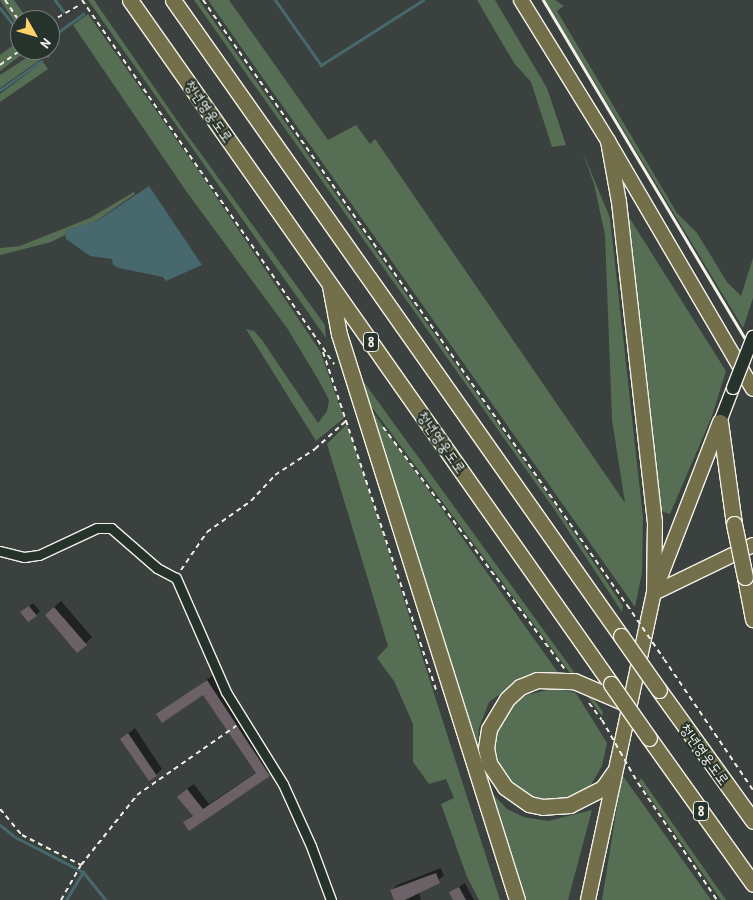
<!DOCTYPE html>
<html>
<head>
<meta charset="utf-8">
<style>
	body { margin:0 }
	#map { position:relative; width:753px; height:900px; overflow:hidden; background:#3b413e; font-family:"Patrick Hand","Poor Story",sans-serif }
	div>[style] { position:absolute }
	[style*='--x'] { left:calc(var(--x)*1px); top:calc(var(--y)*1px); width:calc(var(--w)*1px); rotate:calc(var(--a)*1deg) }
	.green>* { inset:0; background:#556e54 }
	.water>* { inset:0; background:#47686d }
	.shadow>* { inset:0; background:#0007 }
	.stream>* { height:3px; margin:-1.5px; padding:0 1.5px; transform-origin:1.5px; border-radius:1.5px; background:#47686d }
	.building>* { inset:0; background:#6b6166 }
	.path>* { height:2px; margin-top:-1px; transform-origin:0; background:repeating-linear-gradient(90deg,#f4f1e8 0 5px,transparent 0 9px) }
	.roads { filter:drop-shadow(1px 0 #f4f1e8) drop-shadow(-1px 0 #f4f1e8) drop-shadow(0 1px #f4f1e8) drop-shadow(0 -1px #f4f1e8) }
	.minor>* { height:9px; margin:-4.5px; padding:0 4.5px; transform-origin:4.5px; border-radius:4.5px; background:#26332d }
	.secondary>* { height:12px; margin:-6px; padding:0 6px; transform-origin:6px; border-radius:6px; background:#26332d }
	.primary>* { height:14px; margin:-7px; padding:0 7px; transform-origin:7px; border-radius:7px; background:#726f4a }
	.trunk>* { height:14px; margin:-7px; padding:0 7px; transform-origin:7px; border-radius:7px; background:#726f4a }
	.motorway>* { height:15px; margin:-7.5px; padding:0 7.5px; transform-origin:7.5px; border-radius:7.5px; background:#726f4a }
	.rail>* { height:3px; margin:-1.5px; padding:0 1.5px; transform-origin:1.5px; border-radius:1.5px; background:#f4f1e8 }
	.path-bridge>* { height:2px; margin-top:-1px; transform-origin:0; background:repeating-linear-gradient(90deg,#f4f1e8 0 5px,transparent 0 9px) }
	.bridges { filter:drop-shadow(1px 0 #f4f1e8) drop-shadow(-1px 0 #f4f1e8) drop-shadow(0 1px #f4f1e8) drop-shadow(0 -1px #f4f1e8) }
	.secondary-bridge>* { height:12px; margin:-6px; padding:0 6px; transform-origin:6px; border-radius:6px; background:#26332d }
	.motorway-bridge>* { height:15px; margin:-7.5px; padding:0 7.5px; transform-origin:7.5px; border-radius:7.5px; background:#726f4a }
	span { translate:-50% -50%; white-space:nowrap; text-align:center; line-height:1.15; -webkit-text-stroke:4px #26332d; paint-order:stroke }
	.shield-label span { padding:1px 4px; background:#26332d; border:1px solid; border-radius:4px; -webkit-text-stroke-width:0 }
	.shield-label { font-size:14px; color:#f4f1e8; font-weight:700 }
	.street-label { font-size:15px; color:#f4f1e8 }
	.north { position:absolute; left:10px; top:10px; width:50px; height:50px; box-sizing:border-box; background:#26332d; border:1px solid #787f78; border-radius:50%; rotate:128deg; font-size:14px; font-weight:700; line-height:20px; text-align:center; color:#f4f1e8 }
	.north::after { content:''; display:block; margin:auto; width:18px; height:22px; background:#ffd166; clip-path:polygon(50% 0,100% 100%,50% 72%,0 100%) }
</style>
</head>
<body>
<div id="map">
	<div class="green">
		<div style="clip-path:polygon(0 0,14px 0,28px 20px,20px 20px,20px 30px)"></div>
		<div style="clip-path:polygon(88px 0,94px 0,183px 129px,325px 325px,326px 338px)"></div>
		<div style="clip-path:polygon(194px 0,199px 0,557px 508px,623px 606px,622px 612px,554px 509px)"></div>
		<div style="clip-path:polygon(208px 0,229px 0,328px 140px,356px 125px,370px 144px,375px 139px,625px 503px,612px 420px,605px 235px,594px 184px,582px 150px,610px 218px,643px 518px,642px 573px,635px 607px)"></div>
		<div style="clip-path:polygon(477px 0,495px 0,547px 88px,566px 145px,552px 147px,531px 82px,514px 63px)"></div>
		<div style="clip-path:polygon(545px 0,555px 0,564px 6px,557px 11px,677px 213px,697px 233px,727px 282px,741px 296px,753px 258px,753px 298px,743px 328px)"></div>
		<div style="clip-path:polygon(88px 14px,202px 176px,320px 351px,344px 418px,316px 441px,246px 329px,254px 331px,262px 340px,318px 423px,327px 411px,329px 400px,319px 381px,287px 328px,186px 191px,73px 25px)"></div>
		<div style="clip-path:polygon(20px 40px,20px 50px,28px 50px,0 71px,0 55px)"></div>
		<div style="clip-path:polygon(34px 53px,40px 60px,0 88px,0 75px)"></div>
		<div style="clip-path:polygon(43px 62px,48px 69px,0 102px,0 94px)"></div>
		<div style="clip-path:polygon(134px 192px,135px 194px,96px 221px,65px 232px,65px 235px,51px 242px,0 255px,0 248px,20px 246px,90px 218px)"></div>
		<div style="clip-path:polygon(627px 214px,726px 371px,712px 416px,670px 514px,663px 512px,657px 502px,625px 216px)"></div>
		<div style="clip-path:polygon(353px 367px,603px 712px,602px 716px,350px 378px)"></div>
		<div style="clip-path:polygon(363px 398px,559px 674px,516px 682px,489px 702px,479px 728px,477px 757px)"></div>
		<div style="clip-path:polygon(347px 424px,376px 512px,500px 900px,479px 900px,467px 877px,441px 804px,454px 798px,446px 779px,429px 784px,413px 762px,413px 724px,394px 681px,377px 658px,388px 646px,327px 444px)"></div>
		<div style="clip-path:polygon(556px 688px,576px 693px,607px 743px,602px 766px,589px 788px,578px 796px,539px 803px,503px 781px,495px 769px,490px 736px,511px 704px,522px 696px)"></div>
		<div style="clip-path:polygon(622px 775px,638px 797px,711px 900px,602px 900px)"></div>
		<div style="clip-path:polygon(641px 778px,689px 847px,726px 900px,721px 900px,639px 782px)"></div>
		<div style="clip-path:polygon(486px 787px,507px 809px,524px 817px,548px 821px,592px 810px,568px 900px,522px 900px)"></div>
	</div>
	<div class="water">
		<div style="clip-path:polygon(149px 186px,202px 265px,166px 281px,163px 277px,119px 268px,113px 265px,112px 259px,90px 256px,66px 239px,65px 232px,69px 229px,97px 221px)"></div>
	</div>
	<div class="shadow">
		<div style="clip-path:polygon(61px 601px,92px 637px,78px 651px,52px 609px)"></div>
		<div style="clip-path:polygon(33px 603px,40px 611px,36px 615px,26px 609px)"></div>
		<div style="clip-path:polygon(213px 675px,274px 770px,185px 822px,193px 815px,184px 791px,194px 784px,209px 804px,257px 772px,204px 693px,158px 715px)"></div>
		<div style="clip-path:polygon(135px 728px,162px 769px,156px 775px,122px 739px)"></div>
		<div style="clip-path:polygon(441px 868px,444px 876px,419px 893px,421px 900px,395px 900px,392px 890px,397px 885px)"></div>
		<div style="clip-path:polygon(465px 883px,474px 900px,454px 900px,450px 893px)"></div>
	</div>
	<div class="stream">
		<div style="--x:55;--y:0;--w:14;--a:54"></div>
		<div style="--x:275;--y:0;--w:80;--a:54.7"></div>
		<div style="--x:321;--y:65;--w:121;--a:-32.5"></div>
		<div style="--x:0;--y:8;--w:33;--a:52"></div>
		<div style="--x:50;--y:38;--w:41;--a:-36"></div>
		<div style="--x:44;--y:50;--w:7;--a:56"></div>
		<div style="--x:0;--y:90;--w:50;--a:-35.3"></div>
		<div style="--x:0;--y:825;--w:19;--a:39"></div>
		<div style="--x:15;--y:837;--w:76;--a:27.2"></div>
		<div style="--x:83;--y:872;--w:36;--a:51"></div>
		<div style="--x:66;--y:900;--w:33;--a:-59"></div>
	</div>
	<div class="building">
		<div style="clip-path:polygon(29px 606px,37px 616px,28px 622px,20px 612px)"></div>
		<div style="clip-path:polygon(54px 607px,87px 645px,77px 653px,45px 615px)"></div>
		<div style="clip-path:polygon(207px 680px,270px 776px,189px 831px,183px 822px,193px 816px,177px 797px,187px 789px,203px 809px,256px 773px,203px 695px,162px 723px,156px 714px)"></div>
		<div style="clip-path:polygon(128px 733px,157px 776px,149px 781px,120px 739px)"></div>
		<div style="clip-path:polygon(436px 873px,440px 883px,405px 900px,394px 900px,390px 890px)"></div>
		<div style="clip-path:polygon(459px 887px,466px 900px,453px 900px,449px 892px)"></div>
	</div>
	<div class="path">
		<div style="--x:5;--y:0;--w:27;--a:56"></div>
		<div style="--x:82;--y:0;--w:443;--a:55.3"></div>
		<div style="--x:203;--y:0;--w:739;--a:54.98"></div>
		<div style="--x:50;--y:22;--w:34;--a:-30"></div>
		<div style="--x:0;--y:65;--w:26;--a:-36"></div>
		<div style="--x:323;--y:352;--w:360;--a:71.5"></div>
		<div style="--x:383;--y:427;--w:303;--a:53.1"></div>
		<div style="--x:181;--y:570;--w:46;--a:-55.6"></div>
		<div style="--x:207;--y:532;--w:54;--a:-35.2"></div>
		<div style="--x:251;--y:501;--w:35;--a:-47"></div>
		<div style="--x:275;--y:475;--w:48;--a:-33"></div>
		<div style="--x:315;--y:449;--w:45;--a:-42.3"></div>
		<div style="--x:664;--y:659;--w:158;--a:55.8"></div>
		<div style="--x:589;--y:703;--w:21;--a:53"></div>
		<div style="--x:638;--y:783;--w:141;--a:56"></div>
		<div style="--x:0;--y:809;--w:34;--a:50"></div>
		<div style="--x:22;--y:835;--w:66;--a:27"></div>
		<div style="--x:61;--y:900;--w:40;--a:-60.3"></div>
		<div style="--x:81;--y:865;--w:90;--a:-51.3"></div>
		<div style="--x:137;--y:795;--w:121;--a:-34.9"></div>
	</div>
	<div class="roads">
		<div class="minor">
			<div style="--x:0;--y:551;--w:25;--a:14"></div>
			<div style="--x:24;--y:557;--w:15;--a:-8"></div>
			<div style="--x:39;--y:555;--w:64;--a:-25"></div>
			<div style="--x:97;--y:528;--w:14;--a:0"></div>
			<div style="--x:111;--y:528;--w:61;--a:41"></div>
			<div style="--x:157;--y:568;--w:21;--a:28"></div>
			<div style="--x:176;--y:578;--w:124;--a:66.3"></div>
			<div style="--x:226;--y:692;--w:108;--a:58.2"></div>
			<div style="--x:283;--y:784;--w:68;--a:65.7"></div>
			<div style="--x:311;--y:846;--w:58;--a:69.7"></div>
		</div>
		<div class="secondary">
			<div style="--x:720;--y:422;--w:36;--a:-69"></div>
		</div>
		<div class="primary">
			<div style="--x:521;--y:0;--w:166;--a:58.3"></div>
			<div style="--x:608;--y:141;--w:287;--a:59.7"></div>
			<div style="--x:608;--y:141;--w:62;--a:79.8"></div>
			<div style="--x:619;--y:202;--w:322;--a:83.6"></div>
			<div style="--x:655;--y:522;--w:71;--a:90.8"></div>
			<div style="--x:654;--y:593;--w:110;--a:-25.9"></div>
		</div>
		<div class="trunk">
			<div style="--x:588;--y:900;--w:314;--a:-77.9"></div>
			<div style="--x:654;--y:593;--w:183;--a:-68.9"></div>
		</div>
		<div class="motorway">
			<div style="--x:130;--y:0;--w:836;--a:54.88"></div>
			<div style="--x:173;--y:0;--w:778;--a:54.84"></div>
			<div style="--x:330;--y:286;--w:49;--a:79.4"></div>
			<div style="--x:339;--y:334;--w:593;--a:72.54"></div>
			<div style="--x:720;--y:422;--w:103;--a:82.2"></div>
			<div style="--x:745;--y:577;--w:43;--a:79.2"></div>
			<div style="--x:659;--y:690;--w:161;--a:54.3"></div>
			<div style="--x:649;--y:738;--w:179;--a:54.5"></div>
			<div style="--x:614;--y:772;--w:19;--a:125"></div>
			<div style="--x:603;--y:788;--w:37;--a:153"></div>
			<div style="--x:570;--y:805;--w:27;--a:176"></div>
			<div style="--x:543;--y:807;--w:14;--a:-168"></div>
			<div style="--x:529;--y:804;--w:29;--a:-145"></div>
			<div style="--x:505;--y:787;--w:29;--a:-124"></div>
			<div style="--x:489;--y:763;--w:15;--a:-101"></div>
			<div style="--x:486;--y:748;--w:19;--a:-81"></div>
			<div style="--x:489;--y:729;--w:35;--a:-59"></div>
			<div style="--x:507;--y:699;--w:18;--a:-43"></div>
			<div style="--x:520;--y:687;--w:18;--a:-22"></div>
			<div style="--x:537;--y:680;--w:37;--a:2"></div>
			<div style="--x:574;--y:681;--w:56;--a:23.3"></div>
		</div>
	</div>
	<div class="rail">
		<div style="--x:543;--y:0;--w:410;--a:59.2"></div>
	</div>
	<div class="path-bridge">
		<div style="--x:627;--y:605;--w:65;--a:55.6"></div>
		<div style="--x:602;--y:720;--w:73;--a:60.3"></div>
	</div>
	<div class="bridges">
		<div class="secondary-bridge">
			<div style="--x:733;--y:388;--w:55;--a:-68.6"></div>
		</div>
		<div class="motorway-bridge">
			<div style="--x:734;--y:524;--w:54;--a:78.3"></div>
			<div style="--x:621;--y:636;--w:66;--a:54.9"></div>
			<div style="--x:611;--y:684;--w:66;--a:54.9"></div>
		</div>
	</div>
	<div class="shield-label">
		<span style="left:371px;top:342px">8</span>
		<span style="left:701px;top:811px">8</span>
	</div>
	<div class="street-label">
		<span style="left:209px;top:111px;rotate:55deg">청년영웅도로</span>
		<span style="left:442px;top:442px;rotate:55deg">청년영웅도로</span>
		<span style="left:705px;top:754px;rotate:54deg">청년영웅도로</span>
	</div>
	<div class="north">N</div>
</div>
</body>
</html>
